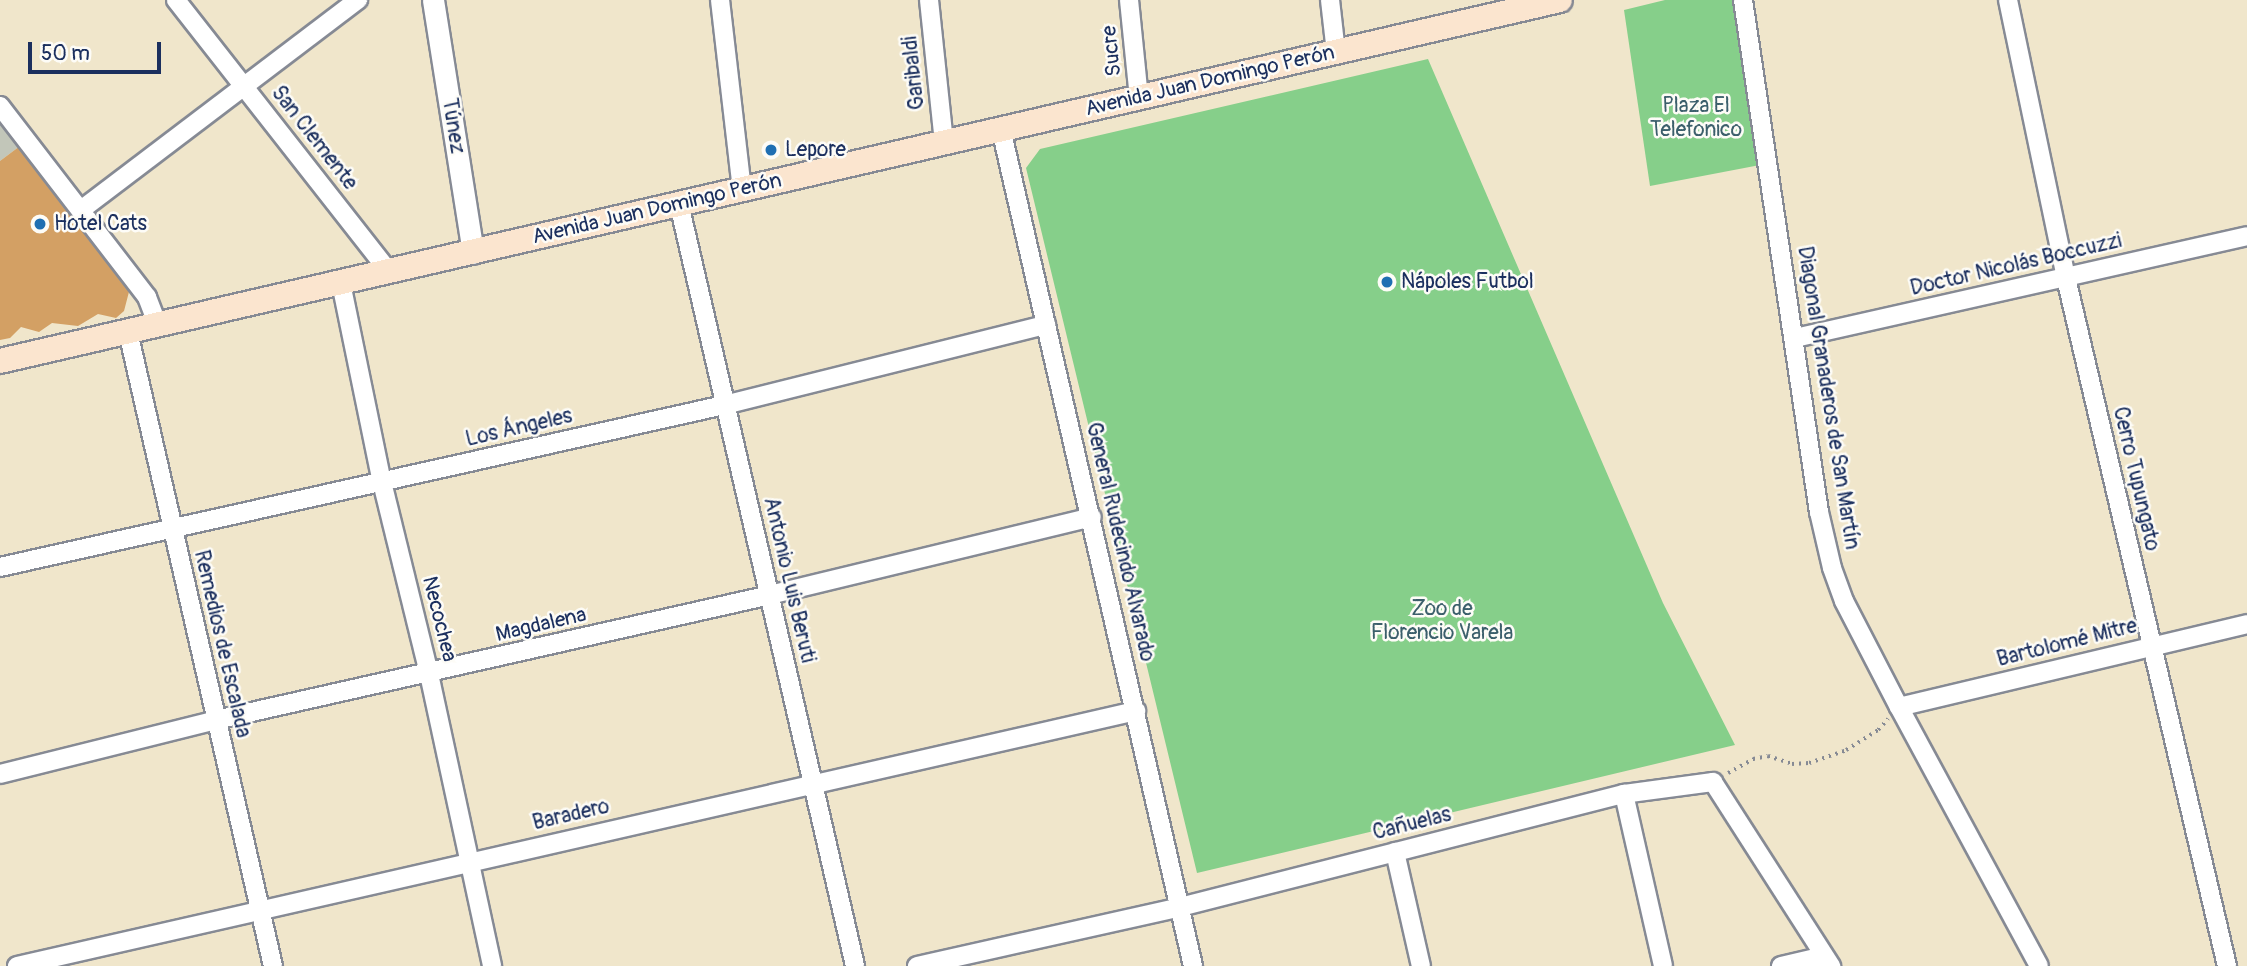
<!DOCTYPE html>
<html>
<head>
<meta charset="utf-8">
<style>
	body { margin:0 }
	#map { position:relative; width:2247px; height:966px; overflow:hidden; background:#f0e6cb; font-family:Pangolin,sans-serif }
	div>[style] { position:absolute }
	[style*='--x'] { left:calc(var(--x)*1px); top:calc(var(--y)*1px); width:calc(var(--w)*1px); rotate:calc(var(--a)*1deg) }
	.industrial>* { inset:0; background:#c2c6b9 }
	.green>* { inset:0; background:#86cf8a }
	.building>* { inset:0; background:#d3a064 }
	.path>* { height:3.5px; margin-top:-1.75px; transform-origin:0; background:repeating-linear-gradient(90deg,#868a94 0 2px,transparent 0 7px) }
	.roads { filter:drop-shadow(2px 0 #868a94) drop-shadow(-2px 0 #868a94) drop-shadow(0 2px #868a94) drop-shadow(0 -2px #868a94) }
	.minor>* { height:18px; margin:-9px; padding:0 9px; transform-origin:9px; border-radius:9px; background:#fff }
	.tertiary>* { height:21px; margin:-10.5px; padding:0 10.5px; transform-origin:10.5px; border-radius:10.5px; background:#fff }
	.secondary>* { height:24px; margin:-12px; padding:0 12px; transform-origin:12px; border-radius:12px; background:#fbe5cf }
	.dots>* { width:19px; height:19px; translate:-50% -50%; box-sizing:border-box; border:4px solid #fdfcf7; border-radius:50% }
	span { translate:-50% -50%; white-space:nowrap; text-align:center; line-height:1.15; -webkit-text-stroke:5px #fdfcf7; paint-order:stroke }
	.street-label { font-size:21px; color:#1b2f5e }
	.park-label { font-size:21px; color:#3b5f6b }
	.poi-label { font-size:21px; color:#1b2f5e }
	.left { translate:0 -50%; text-align:left }
	.scale { position:absolute; left:28px; top:42px; width:133px; height:32px; box-sizing:border-box; border:4px solid #1b2f5e; border-top:0; padding-left:9px; font-size:21px; line-height:24px; white-space:nowrap; color:#1b2f5e; -webkit-text-stroke:5px #fdfcf7; paint-order:stroke }
</style>
</head>
<body>
<div id="map">
	<div class="industrial">
		<div style="clip-path:polygon(0 120px,20px 146px,0 161px)"></div>
	</div>
	<div class="green">
		<div style="clip-path:polygon(1665px 0,1735px 0,1760px 165px,1650px 186px,1624px 10px)"></div>
		<div style="clip-path:polygon(1428px 59px,1663px 603px,1735px 745px,1197px 873px,1026px 168px,1040px 149px)"></div>
	</div>
	<div class="building">
		<div style="clip-path:polygon(20px 146px,130px 288px,124px 311px,116px 318px,98px 314px,78px 326px,52px 323px,39px 332px,21px 327px,10px 338px,0 340px,0 161px)"></div>
	</div>
	<div class="path">
		<div style="--x:1728;--y:773;--w:29;--a:-29"></div>
		<div style="--x:1753;--y:759;--w:15;--a:-11"></div>
		<div style="--x:1768;--y:756;--w:25;--a:18"></div>
		<div style="--x:1792;--y:764;--w:17;--a:-3"></div>
		<div style="--x:1809;--y:763;--w:39;--a:-19"></div>
		<div style="--x:1846;--y:750;--w:38;--a:-32"></div>
		<div style="--x:1878;--y:730;--w:15;--a:-48"></div>
	</div>
	<div class="roads">
		<div class="minor">
			<div style="--x:176;--y:0;--w:345;--a:51.9"></div>
			<div style="--x:720;--y:0;--w:190;--a:83.4"></div>
			<div style="--x:929;--y:0;--w:143;--a:84"></div>
			<div style="--x:1129;--y:0;--w:99;--a:84.2"></div>
			<div style="--x:1330;--y:0;--w:53;--a:83.5"></div>
			<div style="--x:1743;--y:0;--w:518;--a:81.56"></div>
			<div style="--x:1819;--y:512;--w:57;--a:76.9"></div>
			<div style="--x:1832;--y:568;--w:35;--a:70"></div>
			<div style="--x:1844;--y:601;--w:119;--a:62.6"></div>
			<div style="--x:1899;--y:707;--w:294;--a:61.6"></div>
			<div style="--x:2008;--y:0;--w:284;--a:78.2"></div>
			<div style="--x:2066;--y:278;--w:707;--a:76.83"></div>
			<div style="--x:0;--y:106;--w:241;--a:52.4"></div>
			<div style="--x:147;--y:297;--w:31;--a:69"></div>
			<div style="--x:1001;--y:129;--w:859;--a:77.08"></div>
			<div style="--x:679;--y:204;--w:782;--a:76.99"></div>
			<div style="--x:81;--y:210;--w:348;--a:-37.2"></div>
			<div style="--x:341;--y:283;--w:203;--a:78.4"></div>
			<div style="--x:382;--y:482;--w:198;--a:76.2"></div>
			<div style="--x:429;--y:674;--w:299;--a:77.8"></div>
			<div style="--x:128;--y:332;--w:650;--a:77.12"></div>
			<div style="--x:1795;--y:338;--w:463;--a:-12.7"></div>
			<div style="--x:0;--y:567;--w:742;--a:-12.61"></div>
			<div style="--x:724;--y:405;--w:332;--a:-14"></div>
			<div style="--x:1899;--y:707;--w:358;--a:-13.4"></div>
			<div style="--x:0;--y:774;--w:223;--a:-14"></div>
			<div style="--x:216;--y:720;--w:568;--a:-12.71"></div>
			<div style="--x:770;--y:595;--w:331;--a:-13.6"></div>
			<div style="--x:1624;--y:794;--w:176;--a:77.2"></div>
			<div style="--x:1395;--y:852;--w:117;--a:77.2"></div>
			<div style="--x:17;--y:966;--w:1148;--a:-12.84"></div>
			<div style="--x:917;--y:966;--w:270;--a:-12.6"></div>
			<div style="--x:1180;--y:907;--w:458;--a:-14.3"></div>
			<div style="--x:1624;--y:794;--w:90;--a:-7.7"></div>
			<div style="--x:1713;--y:782;--w:219;--a:57.3"></div>
			<div style="--x:1781;--y:966;--w:44;--a:-13.1"></div>
		</div>
		<div class="tertiary">
			<div style="--x:433;--y:0;--w:256;--a:81"></div>
		</div>
		<div class="secondary">
			<div style="--x:0;--y:361;--w:1601;--a:-13.03"></div>
		</div>
	</div>
	<div class="dots">
		<div style="left:771px;top:150px;background:#1f6fb2"></div>
		<div style="left:40px;top:224px;background:#1f6fb2"></div>
		<div style="left:1387px;top:282px;background:#1f6fb2"></div>
	</div>
	<div class="street-label">
		<span style="left:1112px;top:51px;rotate:-96deg">Sucre</span>
		<span style="left:914px;top:73px;rotate:-96deg">Garibaldi</span>
		<span style="left:1210px;top:81px;rotate:-13deg">Avenida Juan Domingo Perón</span>
		<span style="left:453px;top:126px;rotate:81deg">Túnez</span>
		<span style="left:314px;top:138px;rotate:52deg">San Clemente</span>
		<span style="left:657px;top:209px;rotate:-13deg">Avenida Juan Domingo Perón</span>
		<span style="left:2016px;top:265px;rotate:-13deg">Doctor Nicolás Boccuzzi</span>
		<span style="left:1828px;top:398px;rotate:81deg">Diagonal Granaderos de San Martín</span>
		<span style="left:519px;top:428px;rotate:-13deg">Los Ángeles</span>
		<span style="left:2136px;top:479px;rotate:77deg">Cerro Tupungato</span>
		<span style="left:1120px;top:542px;rotate:77deg">General Rudecindo Alvarado</span>
		<span style="left:789px;top:580px;rotate:77deg">Antonio Luis Beruti</span>
		<span style="left:439px;top:619px;rotate:76deg">Necochea</span>
		<span style="left:541px;top:625px;rotate:-13deg">Magdalena</span>
		<span style="left:2067px;top:643px;rotate:-14deg">Bartolomé Mitre</span>
		<span style="left:222px;top:644px;rotate:77deg">Remedios de Escalada</span>
		<span style="left:571px;top:815px;rotate:-13deg">Baradero</span>
		<span style="left:1412px;top:824px;rotate:-14deg">Cañuelas</span>
	</div>
	<div class="park-label">
		<span style="left:1696px;top:118px">Plaza El<br>Telefonico</span>
		<span style="left:1442px;top:621px">Zoo de<br>Florencio Varela</span>
	</div>
	<div class="poi-label">
		<span class="left" style="left:785px;top:150px">Lepore</span>
		<span class="left" style="left:54px;top:224px">Hotel Cats</span>
		<span class="left" style="left:1401px;top:282px">Nápoles Futbol</span>
	</div>
	<div class="scale">50 m</div>
</div>
</body>
</html>
